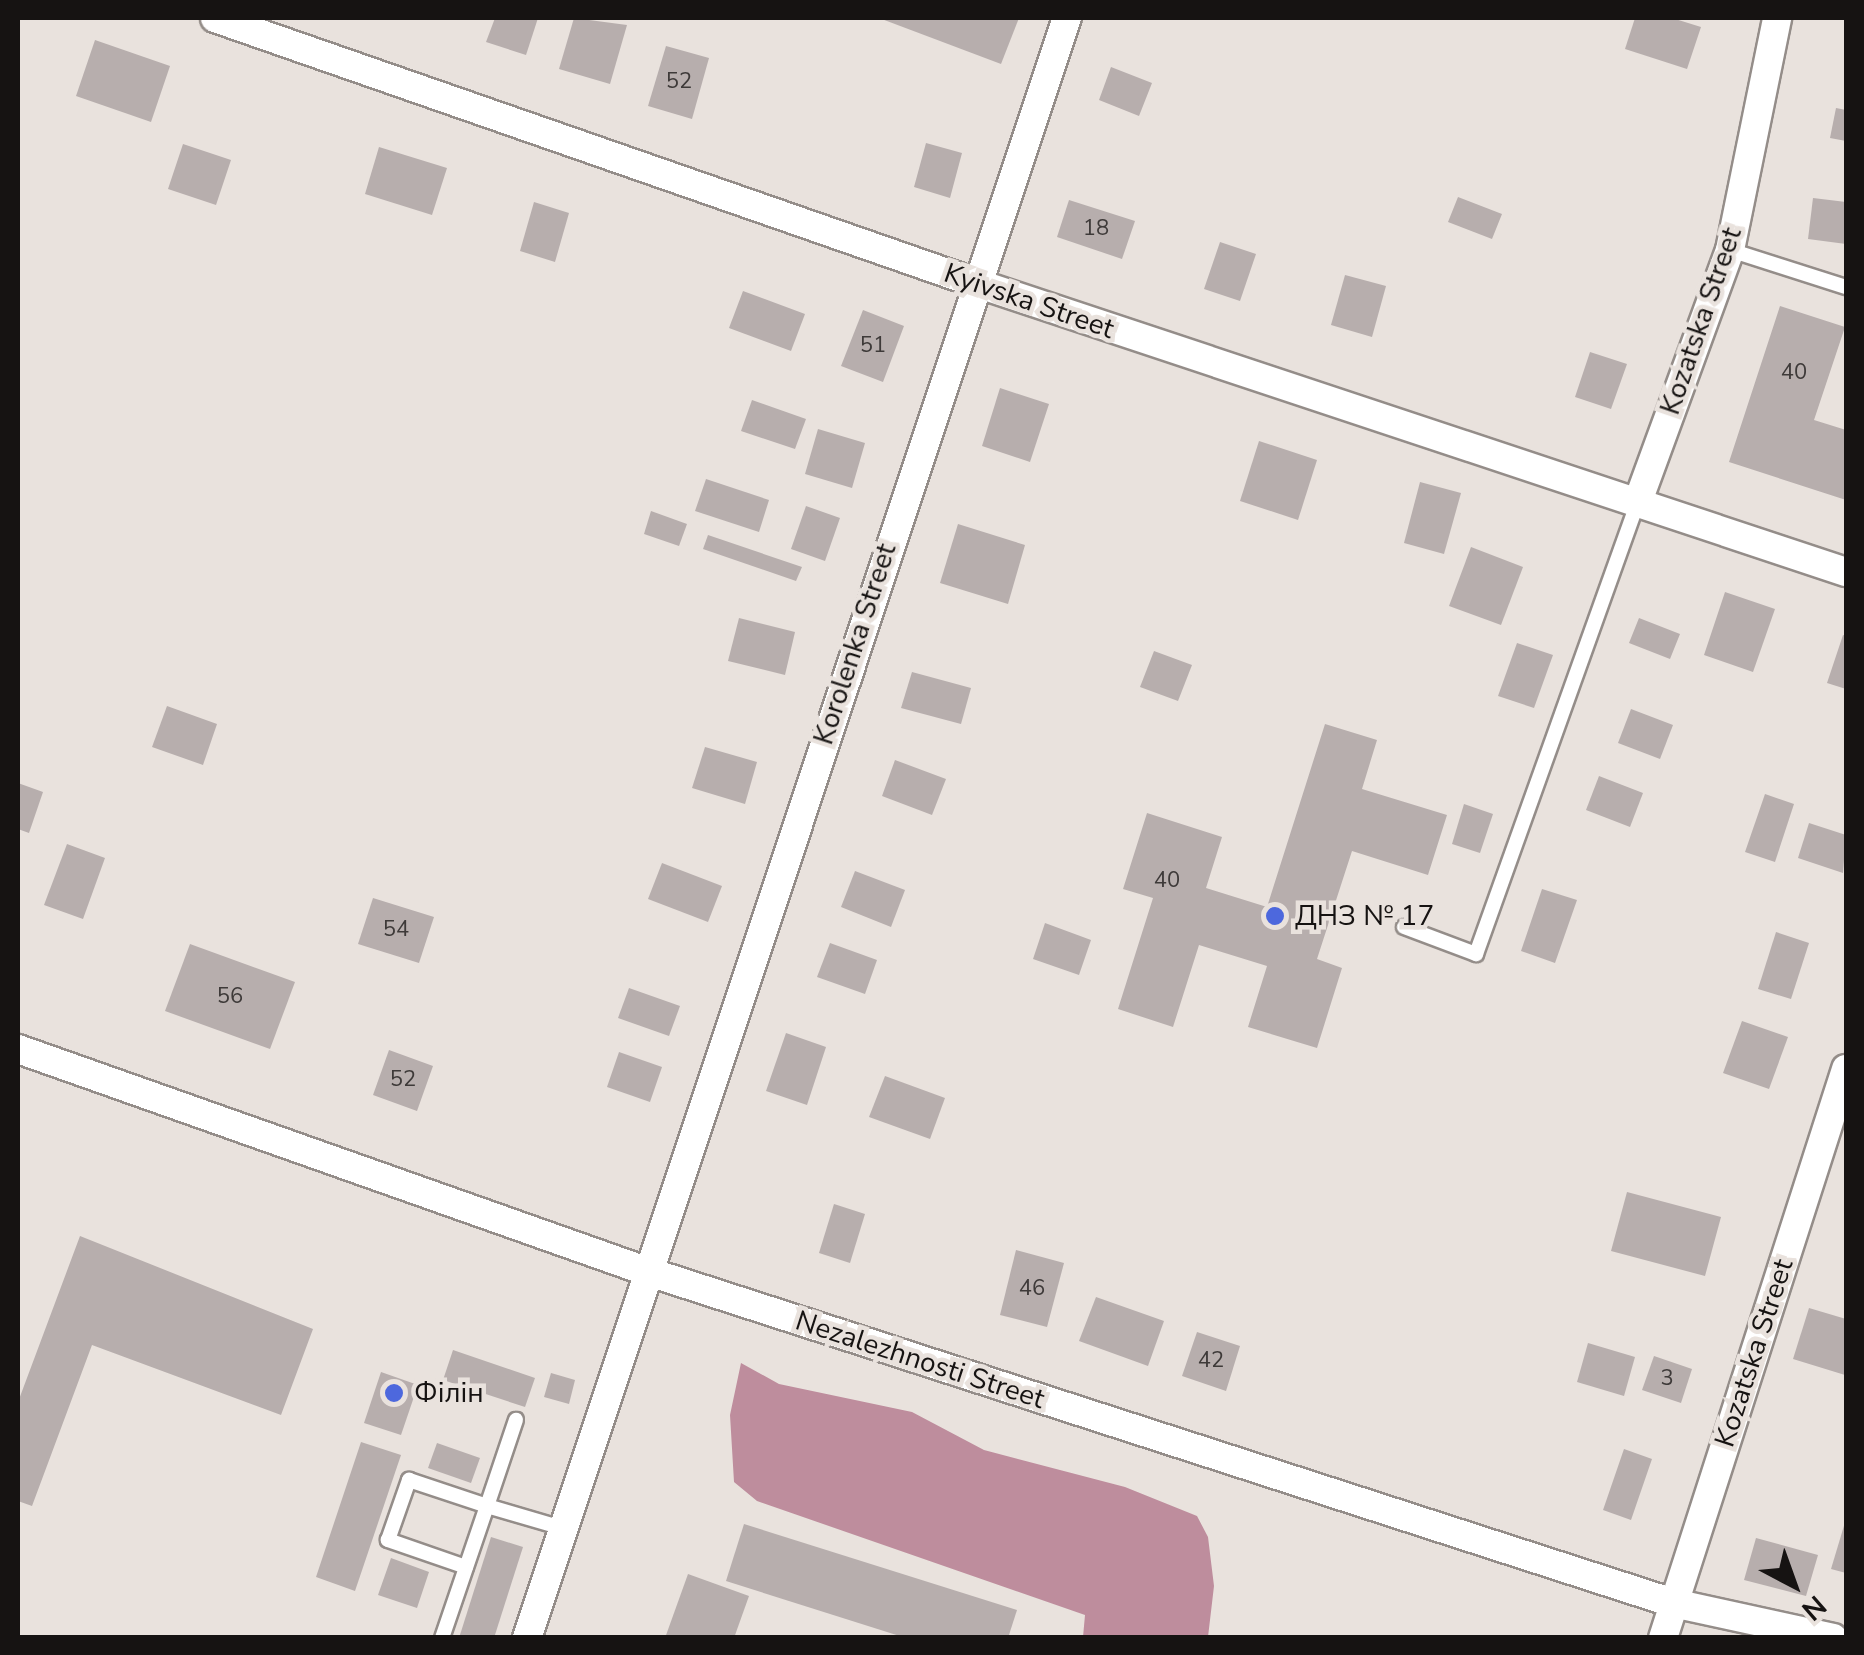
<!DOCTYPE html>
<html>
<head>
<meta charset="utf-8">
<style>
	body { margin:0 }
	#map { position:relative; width:1864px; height:1655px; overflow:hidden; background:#e9e2dd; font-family:"Nunito Sans",sans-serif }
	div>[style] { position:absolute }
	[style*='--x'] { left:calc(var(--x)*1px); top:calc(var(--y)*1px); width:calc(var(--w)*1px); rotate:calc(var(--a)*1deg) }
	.forest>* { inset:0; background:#be8d9d }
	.building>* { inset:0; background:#b7aead }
	.roads { filter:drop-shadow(2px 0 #948d89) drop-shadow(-2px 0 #948d89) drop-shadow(0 2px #948d89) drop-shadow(0 -2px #948d89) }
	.lane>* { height:14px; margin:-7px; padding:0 7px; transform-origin:7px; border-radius:7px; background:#fff }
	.street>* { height:28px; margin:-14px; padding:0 14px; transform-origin:14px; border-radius:14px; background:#fff }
	.dots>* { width:28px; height:28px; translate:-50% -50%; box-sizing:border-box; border:5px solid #e9e2dd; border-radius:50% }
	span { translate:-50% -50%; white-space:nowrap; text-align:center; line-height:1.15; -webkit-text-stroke:9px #e9e2dd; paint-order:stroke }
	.number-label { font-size:22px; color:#3e3a39 }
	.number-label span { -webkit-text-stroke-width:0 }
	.street-label { font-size:28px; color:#161312 }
	.poi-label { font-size:28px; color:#161312 }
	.left { translate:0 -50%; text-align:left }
	.frame { position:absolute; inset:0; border:20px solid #161312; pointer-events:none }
	.north { position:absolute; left:1744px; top:1535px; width:100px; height:100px; -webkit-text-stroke:8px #e9e2dd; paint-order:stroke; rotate:139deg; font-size:28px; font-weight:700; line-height:40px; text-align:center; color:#161312 }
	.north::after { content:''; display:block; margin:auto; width:35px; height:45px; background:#161312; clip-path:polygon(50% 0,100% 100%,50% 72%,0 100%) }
</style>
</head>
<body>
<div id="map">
	<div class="forest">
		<div style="clip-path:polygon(741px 1363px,779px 1384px,912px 1412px,984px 1450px,1125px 1487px,1197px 1516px,1208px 1537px,1214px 1586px,1208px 1637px,1083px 1637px,1085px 1615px,757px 1501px,734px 1482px,730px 1415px)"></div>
	</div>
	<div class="building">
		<div style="clip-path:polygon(495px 18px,538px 18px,526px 55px,486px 42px)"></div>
		<div style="clip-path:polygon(574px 18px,627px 25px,610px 84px,559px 69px)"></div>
		<div style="clip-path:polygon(879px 18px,1019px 18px,1001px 64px)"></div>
		<div style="clip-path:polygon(1635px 18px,1672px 18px,1701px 27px,1687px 69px,1625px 49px)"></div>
		<div style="clip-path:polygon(95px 40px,170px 66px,151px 122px,76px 96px)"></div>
		<div style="clip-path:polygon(666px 46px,709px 58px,692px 119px,648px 106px)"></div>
		<div style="clip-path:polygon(1111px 67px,1152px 83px,1139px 116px,1099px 100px)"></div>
		<div style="clip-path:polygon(1836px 108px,1846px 110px,1846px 141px,1830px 138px)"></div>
		<div style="clip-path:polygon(926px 143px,962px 153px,950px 198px,914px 187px)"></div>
		<div style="clip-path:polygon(183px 144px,231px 160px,216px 205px,168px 189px)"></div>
		<div style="clip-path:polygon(379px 147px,447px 168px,432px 215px,365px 194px)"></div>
		<div style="clip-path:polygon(1458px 197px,1502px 214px,1492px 239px,1448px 222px)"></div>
		<div style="clip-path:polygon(1813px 198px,1846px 202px,1846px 244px,1808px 239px)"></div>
		<div style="clip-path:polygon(1069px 200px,1135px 221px,1122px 259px,1057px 237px)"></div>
		<div style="clip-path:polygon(534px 202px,569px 213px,555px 262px,520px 251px)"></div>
		<div style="clip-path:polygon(1220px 242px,1256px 254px,1240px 301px,1204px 289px)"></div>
		<div style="clip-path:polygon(1345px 275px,1386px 286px,1372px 337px,1331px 325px)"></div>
		<div style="clip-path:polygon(743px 291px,805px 314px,791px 351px,729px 328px)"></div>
		<div style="clip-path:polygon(1780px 306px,1845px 327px,1814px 420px,1846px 430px,1846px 500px,1729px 462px)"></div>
		<div style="clip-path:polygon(863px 310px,904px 326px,883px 382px,841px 366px)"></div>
		<div style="clip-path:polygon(1590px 352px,1627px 364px,1611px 409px,1575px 397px)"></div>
		<div style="clip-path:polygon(1000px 388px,1049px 404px,1030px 462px,982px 446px)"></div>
		<div style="clip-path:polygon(752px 400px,806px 419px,795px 449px,741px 431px)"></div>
		<div style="clip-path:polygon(818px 429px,865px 443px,852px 488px,805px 474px)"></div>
		<div style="clip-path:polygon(1259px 441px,1317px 460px,1298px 520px,1240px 501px)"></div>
		<div style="clip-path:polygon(706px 479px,769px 500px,759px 532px,695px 511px)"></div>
		<div style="clip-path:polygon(1420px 482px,1461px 493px,1444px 554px,1404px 543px)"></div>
		<div style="clip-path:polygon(806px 506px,840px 518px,825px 561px,791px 549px)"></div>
		<div style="clip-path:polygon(651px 511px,687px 524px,679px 546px,644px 534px)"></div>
		<div style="clip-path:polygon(958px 524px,1025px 545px,1008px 604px,940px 583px)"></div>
		<div style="clip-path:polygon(708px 535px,802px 567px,796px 581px,703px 549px)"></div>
		<div style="clip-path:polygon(1471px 547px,1523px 567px,1501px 625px,1449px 606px)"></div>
		<div style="clip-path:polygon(1725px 592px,1775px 609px,1753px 672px,1704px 655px)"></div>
		<div style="clip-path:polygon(739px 618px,795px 632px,785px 675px,728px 661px)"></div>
		<div style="clip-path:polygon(1639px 618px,1680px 634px,1670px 659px,1629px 643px)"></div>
		<div style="clip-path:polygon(1843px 635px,1846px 636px,1846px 689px,1827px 683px)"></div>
		<div style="clip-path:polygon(1517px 643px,1553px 655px,1534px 708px,1498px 696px)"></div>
		<div style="clip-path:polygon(1154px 651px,1192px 665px,1178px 701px,1140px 687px)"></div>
		<div style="clip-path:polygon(912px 672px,971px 688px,961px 724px,901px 708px)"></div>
		<div style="clip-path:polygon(167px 706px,217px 724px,203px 765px,152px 747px)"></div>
		<div style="clip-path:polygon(1631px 709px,1673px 725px,1660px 759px,1618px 743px)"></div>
		<div style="clip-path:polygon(1325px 724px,1377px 740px,1362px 789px,1447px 815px,1428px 875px,1352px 851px,1317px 959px,1342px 968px,1317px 1048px,1248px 1027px,1267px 966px,1199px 945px,1173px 1027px,1118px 1009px,1153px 898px,1123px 889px,1147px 813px,1222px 837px,1206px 888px,1267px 907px)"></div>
		<div style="clip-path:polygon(705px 747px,757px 762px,745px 804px,692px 788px)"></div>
		<div style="clip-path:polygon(895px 760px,946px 779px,932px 815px,882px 796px)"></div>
		<div style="clip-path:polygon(1599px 776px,1643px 793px,1630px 827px,1586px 810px)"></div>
		<div style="clip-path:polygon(18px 783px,43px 792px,29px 833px,18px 829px)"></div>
		<div style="clip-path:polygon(1765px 794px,1794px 804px,1775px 862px,1745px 852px)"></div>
		<div style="clip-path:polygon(1464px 804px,1493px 814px,1480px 853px,1452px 844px)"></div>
		<div style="clip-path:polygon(1809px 823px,1846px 835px,1843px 873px,1798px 858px)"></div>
		<div style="clip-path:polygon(67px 844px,105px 858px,83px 919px,44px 905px)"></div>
		<div style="clip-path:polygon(662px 863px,722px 886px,708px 922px,648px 899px)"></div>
		<div style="clip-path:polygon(855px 871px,905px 890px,891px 927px,841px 907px)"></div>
		<div style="clip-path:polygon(1542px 889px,1577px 900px,1555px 963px,1521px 951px)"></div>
		<div style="clip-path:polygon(373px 898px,434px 917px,419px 963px,358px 944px)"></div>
		<div style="clip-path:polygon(1045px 923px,1091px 940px,1079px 975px,1033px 959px)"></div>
		<div style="clip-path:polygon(1776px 932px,1809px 943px,1791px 999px,1758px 989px)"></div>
		<div style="clip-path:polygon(830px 943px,877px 960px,865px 994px,817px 977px)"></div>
		<div style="clip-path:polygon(190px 944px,295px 982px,270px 1049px,165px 1011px)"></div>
		<div style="clip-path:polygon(629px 988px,680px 1006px,669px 1036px,618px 1018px)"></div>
		<div style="clip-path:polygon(1742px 1021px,1788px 1037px,1769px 1089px,1723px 1073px)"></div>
		<div style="clip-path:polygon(786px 1033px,826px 1047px,807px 1105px,766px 1091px)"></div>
		<div style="clip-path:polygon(389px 1050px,433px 1066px,417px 1111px,373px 1095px)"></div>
		<div style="clip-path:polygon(619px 1052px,662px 1067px,650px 1102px,607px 1087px)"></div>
		<div style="clip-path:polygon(885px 1076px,945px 1098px,930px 1139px,869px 1117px)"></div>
		<div style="clip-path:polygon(1627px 1192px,1721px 1217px,1705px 1276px,1611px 1251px)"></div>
		<div style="clip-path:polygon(834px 1204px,865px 1214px,850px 1263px,819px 1253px)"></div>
		<div style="clip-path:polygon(80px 1236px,313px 1329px,281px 1415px,92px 1345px,32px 1506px,18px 1501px,18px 1402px)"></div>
		<div style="clip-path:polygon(1016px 1250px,1064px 1263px,1047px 1327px,1000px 1315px)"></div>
		<div style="clip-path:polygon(1096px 1297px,1164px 1321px,1148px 1366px,1079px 1341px)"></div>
		<div style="clip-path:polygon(1809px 1308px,1846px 1319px,1845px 1375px,1793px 1359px)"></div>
		<div style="clip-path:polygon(1197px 1332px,1240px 1346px,1226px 1391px,1182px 1376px)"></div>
		<div style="clip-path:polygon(1588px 1343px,1635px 1357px,1624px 1396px,1577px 1382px)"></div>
		<div style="clip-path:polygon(453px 1350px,535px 1378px,525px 1407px,443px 1380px)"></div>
		<div style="clip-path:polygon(1654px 1356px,1692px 1369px,1681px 1403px,1642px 1390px)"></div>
		<div style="clip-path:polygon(381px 1372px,418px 1385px,401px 1435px,364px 1423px)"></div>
		<div style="clip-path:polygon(551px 1373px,575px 1380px,569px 1404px,544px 1397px)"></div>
		<div style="clip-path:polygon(361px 1442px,401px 1455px,355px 1591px,316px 1577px)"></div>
		<div style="clip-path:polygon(437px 1443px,480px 1458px,471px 1483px,428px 1468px)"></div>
		<div style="clip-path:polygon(1624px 1449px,1652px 1459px,1631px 1520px,1603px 1510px)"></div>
		<div style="clip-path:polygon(1846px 1519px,1846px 1573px,1831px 1569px)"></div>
		<div style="clip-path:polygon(744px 1524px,1017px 1610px,1008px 1638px,906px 1638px,726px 1581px)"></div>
		<div style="clip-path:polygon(491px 1537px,523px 1547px,494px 1638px,459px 1638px)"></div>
		<div style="clip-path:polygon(1756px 1538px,1818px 1555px,1806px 1596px,1744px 1580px)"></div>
		<div style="clip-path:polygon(391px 1558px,429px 1572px,417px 1608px,378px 1595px)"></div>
		<div style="clip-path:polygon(688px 1574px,749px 1596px,734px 1638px,665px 1638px)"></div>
	</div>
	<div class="roads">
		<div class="lane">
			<div style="--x:1730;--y:250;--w:122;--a:17.7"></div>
			<div style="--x:1404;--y:927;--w:77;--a:20.6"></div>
			<div style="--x:1476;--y:954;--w:478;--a:-70.3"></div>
			<div style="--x:466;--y:1567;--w:83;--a:-160.9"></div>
			<div style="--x:388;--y:1540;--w:64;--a:-70.7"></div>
			<div style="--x:409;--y:1480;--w:82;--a:18.4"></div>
			<div style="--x:487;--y:1506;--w:91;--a:-71.4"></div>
			<div style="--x:442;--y:1638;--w:139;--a:-71.2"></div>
			<div style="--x:487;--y:1506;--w:78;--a:16.3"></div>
		</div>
		<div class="street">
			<div style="--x:215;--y:18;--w:806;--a:19.2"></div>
			<div style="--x:976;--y:283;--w:917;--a:18.38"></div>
			<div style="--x:1637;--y:504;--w:270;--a:-69.9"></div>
			<div style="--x:1730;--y:250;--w:237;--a:-78.5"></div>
			<div style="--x:18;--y:1049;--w:666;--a:19.47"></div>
			<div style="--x:646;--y:1271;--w:1079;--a:17.91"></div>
			<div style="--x:1673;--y:1603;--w:164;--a:12.3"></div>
			<div style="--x:527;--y:1638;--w:1708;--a:-71.57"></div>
			<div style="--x:1663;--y:1638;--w:598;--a:-72.17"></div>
		</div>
	</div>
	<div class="dots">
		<div style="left:1275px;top:916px;background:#4d68dd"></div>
		<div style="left:394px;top:1393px;background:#4d68dd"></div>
	</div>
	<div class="number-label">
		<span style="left:679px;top:82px">52</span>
		<span style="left:1096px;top:229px">18</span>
		<span style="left:873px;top:346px">51</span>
		<span style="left:1794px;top:373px">40</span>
		<span style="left:1167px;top:881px">40</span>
		<span style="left:396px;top:930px">54</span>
		<span style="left:230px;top:997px">56</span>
		<span style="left:403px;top:1080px">52</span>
		<span style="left:1032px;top:1289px">46</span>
		<span style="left:1211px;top:1361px">42</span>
		<span style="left:1667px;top:1379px">3</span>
	</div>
	<div class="street-label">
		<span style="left:1029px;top:301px;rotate:19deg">Kyivska Street</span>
		<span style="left:1701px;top:321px;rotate:-71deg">Kozatska Street</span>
		<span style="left:855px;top:644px;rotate:-72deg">Korolenka Street</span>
		<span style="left:1754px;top:1353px;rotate:-72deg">Kozatska Street</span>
		<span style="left:920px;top:1360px;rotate:18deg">Nezalezhnosti Street</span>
	</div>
	<div class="poi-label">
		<span class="left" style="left:1295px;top:916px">ДНЗ № 17</span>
		<span class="left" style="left:414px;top:1393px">Філін</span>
	</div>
	<div class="frame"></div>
	<div class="north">N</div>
</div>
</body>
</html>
